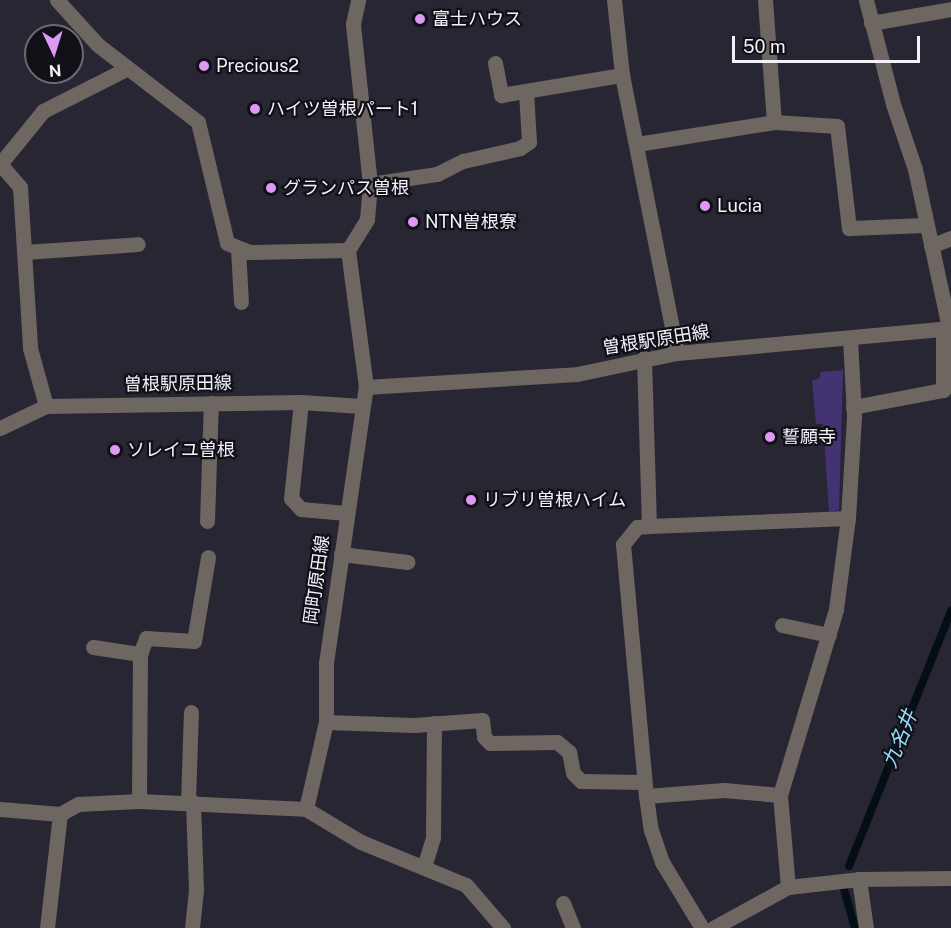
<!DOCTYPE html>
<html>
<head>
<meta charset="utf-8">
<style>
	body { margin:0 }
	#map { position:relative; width:951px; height:928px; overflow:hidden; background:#282633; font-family:"Public Sans","Noto Sans JP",sans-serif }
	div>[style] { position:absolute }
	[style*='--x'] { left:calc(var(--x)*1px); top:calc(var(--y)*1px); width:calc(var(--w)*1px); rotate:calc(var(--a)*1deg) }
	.green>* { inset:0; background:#443372 }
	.stream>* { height:8px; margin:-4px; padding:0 4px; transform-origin:4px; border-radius:4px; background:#030f14 }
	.minor>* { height:15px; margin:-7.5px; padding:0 7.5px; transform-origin:7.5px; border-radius:7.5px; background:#6d6661 }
	.dots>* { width:16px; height:16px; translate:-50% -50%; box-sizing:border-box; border:3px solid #111016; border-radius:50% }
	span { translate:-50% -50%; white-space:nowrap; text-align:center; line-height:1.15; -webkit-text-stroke:4.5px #111016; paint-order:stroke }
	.poi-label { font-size:18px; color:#f3f2fb }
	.left { translate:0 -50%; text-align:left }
	.street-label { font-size:18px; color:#f3f2fb }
	.water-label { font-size:20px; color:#92dffe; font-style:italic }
	.north { position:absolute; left:24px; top:24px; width:60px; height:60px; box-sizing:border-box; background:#111016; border:2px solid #6b6a72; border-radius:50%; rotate:176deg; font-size:16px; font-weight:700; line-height:24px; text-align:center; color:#f3f2fb }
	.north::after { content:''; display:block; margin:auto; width:21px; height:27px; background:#dd99f3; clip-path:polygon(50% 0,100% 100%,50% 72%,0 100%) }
	.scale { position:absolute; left:732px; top:36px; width:188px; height:27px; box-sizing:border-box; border:3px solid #f3f2fb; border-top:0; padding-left:8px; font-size:18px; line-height:21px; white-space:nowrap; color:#f3f2fb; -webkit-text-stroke:4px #111016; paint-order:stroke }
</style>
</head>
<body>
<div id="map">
	<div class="green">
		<div style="clip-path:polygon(843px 370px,839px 510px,829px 512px,823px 424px,816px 424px,812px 380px,819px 379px,821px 372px)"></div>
	</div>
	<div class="stream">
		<div style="--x:849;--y:866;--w:275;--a:-68.2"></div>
		<div style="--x:844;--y:889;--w:41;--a:74.2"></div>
	</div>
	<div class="minor">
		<div style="--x:57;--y:0;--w:61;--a:47.7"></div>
		<div style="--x:98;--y:45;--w:126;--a:37.6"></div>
		<div style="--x:198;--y:122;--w:124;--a:76.5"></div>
		<div style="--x:227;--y:243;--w:24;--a:22"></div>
		<div style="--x:249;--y:252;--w:99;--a:-1.2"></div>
		<div style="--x:614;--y:0;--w:75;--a:83.9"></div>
		<div style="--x:622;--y:75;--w:283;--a:78.8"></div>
		<div style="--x:765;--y:0;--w:122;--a:85.8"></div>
		<div style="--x:774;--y:122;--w:63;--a:3.6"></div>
		<div style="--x:837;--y:126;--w:103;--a:83.3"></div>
		<div style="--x:849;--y:228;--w:76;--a:-2.3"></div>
		<div style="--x:866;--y:0;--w:107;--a:75.4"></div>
		<div style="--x:893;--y:104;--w:69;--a:71.3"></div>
		<div style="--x:915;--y:169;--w:162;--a:77.9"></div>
		<div style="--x:871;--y:23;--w:81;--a:-9.9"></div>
		<div style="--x:495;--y:63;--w:33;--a:79"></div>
		<div style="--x:501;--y:95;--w:123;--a:-9.4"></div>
		<div style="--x:637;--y:144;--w:139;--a:-9.1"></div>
		<div style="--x:0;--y:164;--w:30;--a:49"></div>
		<div style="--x:20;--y:187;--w:161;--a:86.4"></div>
		<div style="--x:30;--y:348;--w:60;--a:74.6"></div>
		<div style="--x:0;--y:164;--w:68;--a:-50.9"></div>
		<div style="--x:43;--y:111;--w:93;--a:-26.8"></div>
		<div style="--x:370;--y:184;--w:68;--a:-8.5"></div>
		<div style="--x:437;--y:174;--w:29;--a:-27"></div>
		<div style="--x:463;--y:161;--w:58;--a:-12.8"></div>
		<div style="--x:520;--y:148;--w:11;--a:-34"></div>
		<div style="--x:529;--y:142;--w:51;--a:-93.4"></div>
		<div style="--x:931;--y:246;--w:22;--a:-22"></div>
		<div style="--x:238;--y:249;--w:53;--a:86.8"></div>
		<div style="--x:25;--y:252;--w:113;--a:-4"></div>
		<div style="--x:644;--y:358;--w:168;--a:88.3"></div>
		<div style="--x:649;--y:526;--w:12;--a:175"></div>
		<div style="--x:637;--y:527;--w:22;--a:129"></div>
		<div style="--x:623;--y:544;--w:253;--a:84.8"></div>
		<div style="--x:646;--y:796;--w:34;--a:82"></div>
		<div style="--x:651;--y:830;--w:34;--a:71"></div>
		<div style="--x:662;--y:862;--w:77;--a:58.8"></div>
		<div style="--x:366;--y:387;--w:211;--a:-3.5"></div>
		<div style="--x:577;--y:374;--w:102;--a:-11.9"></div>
		<div style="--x:677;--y:353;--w:275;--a:-5.2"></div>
		<div style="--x:301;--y:402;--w:97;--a:95.9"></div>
		<div style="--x:291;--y:498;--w:15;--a:48"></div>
		<div style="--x:301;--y:509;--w:45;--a:5.1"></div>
		<div style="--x:853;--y:407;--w:92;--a:-10.7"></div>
		<div style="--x:943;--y:390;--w:62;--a:-90"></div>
		<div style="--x:0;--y:428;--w:51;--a:-25.6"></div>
		<div style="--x:46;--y:406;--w:255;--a:-0.9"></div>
		<div style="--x:301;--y:402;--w:60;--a:3.8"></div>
		<div style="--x:207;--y:521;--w:118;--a:-88.1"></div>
		<div style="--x:649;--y:526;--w:199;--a:-2.3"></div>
		<div style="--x:341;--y:554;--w:67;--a:6.8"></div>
		<div style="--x:782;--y:625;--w:48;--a:12"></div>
		<div style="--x:93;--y:647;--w:48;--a:8.5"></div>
		<div style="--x:140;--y:654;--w:147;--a:90.4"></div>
		<div style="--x:140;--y:654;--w:17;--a:-69"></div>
		<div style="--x:146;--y:638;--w:48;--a:3.6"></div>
		<div style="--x:194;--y:641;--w:85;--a:-80.5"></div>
		<div style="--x:326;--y:722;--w:88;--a:2"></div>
		<div style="--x:414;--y:725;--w:68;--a:-4.2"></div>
		<div style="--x:482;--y:720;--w:17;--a:83"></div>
		<div style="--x:484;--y:737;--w:8;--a:45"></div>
		<div style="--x:490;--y:743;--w:67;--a:-0.9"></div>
		<div style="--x:557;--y:742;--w:16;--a:40"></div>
		<div style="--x:569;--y:752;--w:21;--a:79"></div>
		<div style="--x:573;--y:773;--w:11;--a:45"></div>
		<div style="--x:581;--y:781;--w:63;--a:0.9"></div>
		<div style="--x:646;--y:796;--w:78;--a:-4.4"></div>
		<div style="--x:724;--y:790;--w:56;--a:5.1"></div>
		<div style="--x:188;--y:801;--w:89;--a:-88.1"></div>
		<div style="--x:0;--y:809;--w:60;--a:4.8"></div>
		<div style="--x:306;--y:809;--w:89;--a:-77.1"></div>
		<div style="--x:326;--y:722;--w:59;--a:-90"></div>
		<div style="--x:326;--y:663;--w:279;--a:-81.8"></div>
		<div style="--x:366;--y:387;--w:138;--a:-97.5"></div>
		<div style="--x:348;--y:250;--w:36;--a:-58"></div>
		<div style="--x:367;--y:219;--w:35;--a:-85"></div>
		<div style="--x:370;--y:184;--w:161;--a:-96.1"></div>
		<div style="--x:353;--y:24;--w:25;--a:-78"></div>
		<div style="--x:424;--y:867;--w:31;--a:-73"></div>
		<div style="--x:433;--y:837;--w:114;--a:-89.5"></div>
		<div style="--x:859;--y:879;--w:49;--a:81.9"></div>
		<div style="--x:788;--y:887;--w:92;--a:-95"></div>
		<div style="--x:780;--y:795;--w:194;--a:-73.2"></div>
		<div style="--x:836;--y:609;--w:92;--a:-82.5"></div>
		<div style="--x:848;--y:518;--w:102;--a:-86.6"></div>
		<div style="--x:854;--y:416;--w:78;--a:-92.9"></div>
		<div style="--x:563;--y:903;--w:27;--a:68"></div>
		<div style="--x:47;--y:928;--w:115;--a:-83.5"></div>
		<div style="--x:60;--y:814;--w:21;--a:-29"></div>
		<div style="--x:78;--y:804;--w:61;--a:-2.8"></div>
		<div style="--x:139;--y:801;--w:167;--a:2.7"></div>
		<div style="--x:306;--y:809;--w:64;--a:31"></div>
		<div style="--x:361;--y:842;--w:113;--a:22.3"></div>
		<div style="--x:466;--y:885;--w:57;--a:49.3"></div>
		<div style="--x:192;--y:928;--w:39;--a:-84"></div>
		<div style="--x:196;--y:889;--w:87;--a:-92"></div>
		<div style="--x:713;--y:928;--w:85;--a:-28.7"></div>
		<div style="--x:788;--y:887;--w:71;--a:-6.4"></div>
		<div style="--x:859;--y:879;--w:92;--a:-0.6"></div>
	</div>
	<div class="dots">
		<div style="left:420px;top:19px;background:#dd99f3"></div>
		<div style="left:204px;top:66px;background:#dd99f3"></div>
		<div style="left:255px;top:109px;background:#dd99f3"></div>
		<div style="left:271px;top:188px;background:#dd99f3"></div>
		<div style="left:705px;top:206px;background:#dd99f3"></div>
		<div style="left:413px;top:222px;background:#dd99f3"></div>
		<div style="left:770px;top:437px;background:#dd99f3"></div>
		<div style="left:115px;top:450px;background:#dd99f3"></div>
		<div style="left:471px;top:500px;background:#dd99f3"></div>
	</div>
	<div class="poi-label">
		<span class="left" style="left:432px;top:19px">富士ハウス</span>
		<span class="left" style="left:216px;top:66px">Precious2</span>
		<span class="left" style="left:267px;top:109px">ハイツ曽根パート1</span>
		<span class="left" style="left:283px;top:188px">グランパス曽根</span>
		<span class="left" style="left:717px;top:206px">Lucia</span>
		<span class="left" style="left:425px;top:222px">NTN曽根寮</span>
		<span class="left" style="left:782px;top:437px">誓願寺</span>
		<span class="left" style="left:127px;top:450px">ソレイユ曽根</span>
		<span class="left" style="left:483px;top:500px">リブリ曽根ハイム</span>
	</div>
	<div class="street-label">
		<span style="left:656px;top:340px;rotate:-9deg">曽根駅原田線</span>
		<span style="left:178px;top:384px;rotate:-1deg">曽根駅原田線</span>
		<span style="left:317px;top:580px;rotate:-82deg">岡町原田線</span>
	</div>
	<div class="water-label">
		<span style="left:900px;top:739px;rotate:-68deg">九名井</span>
	</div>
	<div class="north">N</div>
	<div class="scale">50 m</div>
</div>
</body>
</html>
